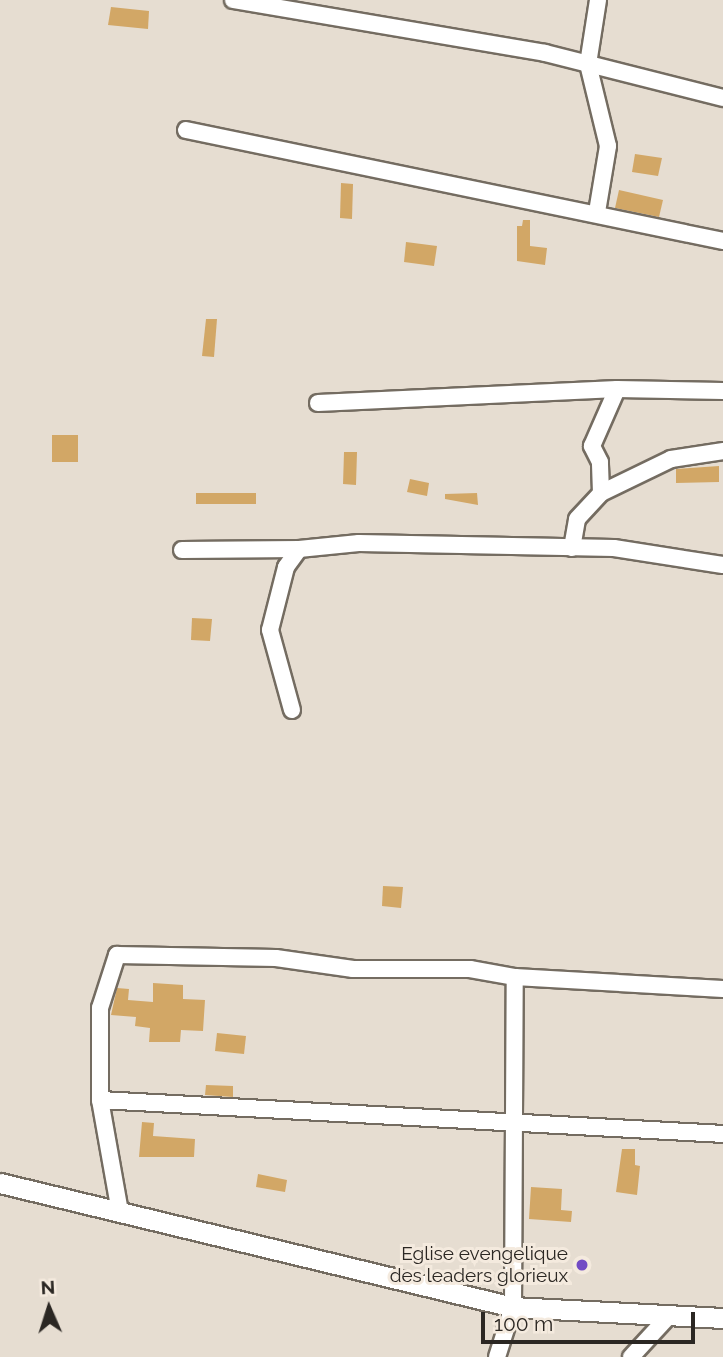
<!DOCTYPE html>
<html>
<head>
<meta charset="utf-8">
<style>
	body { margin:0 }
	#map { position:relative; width:723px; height:1357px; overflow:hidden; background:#e6ddd1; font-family:Raleway,sans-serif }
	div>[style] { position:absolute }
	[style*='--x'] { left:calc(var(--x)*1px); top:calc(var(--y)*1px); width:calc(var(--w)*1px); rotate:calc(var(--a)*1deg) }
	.building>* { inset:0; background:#d2a766 }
	.roads { filter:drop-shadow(2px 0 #746c61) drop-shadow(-2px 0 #746c61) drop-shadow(0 2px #746c61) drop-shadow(0 -2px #746c61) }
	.minor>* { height:16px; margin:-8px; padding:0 8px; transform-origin:8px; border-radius:8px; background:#fff }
	.tertiary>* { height:19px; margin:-9.5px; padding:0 9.5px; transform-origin:9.5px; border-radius:9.5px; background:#fff }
	.dots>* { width:19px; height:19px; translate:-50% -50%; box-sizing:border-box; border:4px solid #f4eade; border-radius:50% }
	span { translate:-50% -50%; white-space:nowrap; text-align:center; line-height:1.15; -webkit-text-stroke:6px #f4eade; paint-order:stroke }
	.poi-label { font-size:19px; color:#2b2723 }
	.right { translate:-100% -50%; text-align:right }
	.north { position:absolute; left:14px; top:1273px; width:70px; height:70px; -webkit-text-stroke:5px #f4eade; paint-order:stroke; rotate:357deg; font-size:19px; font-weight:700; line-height:28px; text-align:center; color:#2b2723 }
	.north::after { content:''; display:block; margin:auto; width:24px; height:32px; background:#2b2723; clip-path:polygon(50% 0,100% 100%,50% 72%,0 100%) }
	.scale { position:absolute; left:481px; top:1312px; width:214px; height:32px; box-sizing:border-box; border:4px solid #2b2723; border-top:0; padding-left:9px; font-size:21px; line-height:24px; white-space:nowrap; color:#2b2723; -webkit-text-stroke:5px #f4eade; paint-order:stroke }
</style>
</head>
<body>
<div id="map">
	<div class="building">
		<div style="clip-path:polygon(111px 7px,149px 11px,148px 29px,108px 25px)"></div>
		<div style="clip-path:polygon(635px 154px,662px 158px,658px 176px,632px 172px)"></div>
		<div style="clip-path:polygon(341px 183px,353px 184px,352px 219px,340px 218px)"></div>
		<div style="clip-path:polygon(619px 190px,663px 200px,659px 217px,615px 208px)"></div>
		<div style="clip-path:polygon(523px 220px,530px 220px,530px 246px,547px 248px,545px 265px,517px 261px,517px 226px,522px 226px)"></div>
		<div style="clip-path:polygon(406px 242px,437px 246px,434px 266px,404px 262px)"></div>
		<div style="clip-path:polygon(206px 319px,217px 319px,214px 357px,202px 356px)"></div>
		<div style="clip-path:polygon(52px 435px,78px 435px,78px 462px,52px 462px)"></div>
		<div style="clip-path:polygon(344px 452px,357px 452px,356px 485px,343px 484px)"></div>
		<div style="clip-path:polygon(719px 466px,719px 482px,676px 483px,676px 469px)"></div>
		<div style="clip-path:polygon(410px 479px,429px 483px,427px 496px,407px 492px)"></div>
		<div style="clip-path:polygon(196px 493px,256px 493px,256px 504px,196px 504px)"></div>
		<div style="clip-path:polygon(477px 493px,478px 505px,445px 499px,445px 494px)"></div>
		<div style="clip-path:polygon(192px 618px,212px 619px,210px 641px,191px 640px)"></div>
		<div style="clip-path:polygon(383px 886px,403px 887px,401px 908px,382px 906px)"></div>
		<div style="clip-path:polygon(153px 983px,183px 985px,183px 999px,205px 1000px,203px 1031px,181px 1030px,180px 1042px,149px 1042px,150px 1028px,135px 1026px,136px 1017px,111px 1015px,117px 988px,129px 989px,128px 1000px,153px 1002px)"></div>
		<div style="clip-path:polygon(217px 1033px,246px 1036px,244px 1054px,215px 1051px)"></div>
		<div style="clip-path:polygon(206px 1085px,233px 1086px,233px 1097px,205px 1095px)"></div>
		<div style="clip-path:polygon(142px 1122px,154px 1123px,153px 1136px,195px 1139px,194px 1157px,139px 1157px)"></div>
		<div style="clip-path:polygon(622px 1149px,635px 1149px,635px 1165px,640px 1166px,637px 1195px,616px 1192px)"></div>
		<div style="clip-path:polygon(258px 1174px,287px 1180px,285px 1192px,256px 1187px)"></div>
		<div style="clip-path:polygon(531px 1187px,562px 1189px,561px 1210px,572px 1211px,571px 1222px,529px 1219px)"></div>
	</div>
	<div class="roads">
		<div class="minor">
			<div style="--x:233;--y:0;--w:316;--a:9.6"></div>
			<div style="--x:545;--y:53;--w:184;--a:14.2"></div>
			<div style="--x:186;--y:130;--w:548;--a:11.68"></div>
			<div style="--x:597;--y:212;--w:67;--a:-80.5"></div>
			<div style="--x:608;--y:146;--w:84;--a:-103.7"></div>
			<div style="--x:588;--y:64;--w:65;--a:-81.1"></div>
			<div style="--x:318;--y:403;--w:299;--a:-2.7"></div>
			<div style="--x:617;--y:389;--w:106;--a:1.1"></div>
			<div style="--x:601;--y:493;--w:78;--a:-25.9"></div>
			<div style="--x:671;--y:459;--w:53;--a:-8.7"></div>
			<div style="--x:572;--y:548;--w:29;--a:-80"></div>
			<div style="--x:577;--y:519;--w:35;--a:-47"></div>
			<div style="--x:601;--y:493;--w:31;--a:-92"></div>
			<div style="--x:600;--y:462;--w:18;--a:-117"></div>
			<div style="--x:592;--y:446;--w:62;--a:-66.3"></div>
			<div style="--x:182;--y:550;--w:117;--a:-0.5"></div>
			<div style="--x:299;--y:549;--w:60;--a:-5.7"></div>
			<div style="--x:359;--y:543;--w:255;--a:1.1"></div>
			<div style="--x:614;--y:548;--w:110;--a:8.9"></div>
			<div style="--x:292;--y:710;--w:83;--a:-105.4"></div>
			<div style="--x:270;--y:630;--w:65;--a:-75.7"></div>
			<div style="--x:286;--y:567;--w:22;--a:-54"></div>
			<div style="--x:100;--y:1100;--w:624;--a:3.12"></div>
			<div style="--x:120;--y:1212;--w:114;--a:-100.1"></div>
			<div style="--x:100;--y:1100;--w:92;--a:-90"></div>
			<div style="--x:100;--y:1008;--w:56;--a:-72.2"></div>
			<div style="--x:117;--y:955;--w:159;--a:1.1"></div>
			<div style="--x:276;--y:958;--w:78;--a:8.1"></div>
			<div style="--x:353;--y:969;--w:117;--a:0"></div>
			<div style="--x:470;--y:969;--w:46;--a:10.1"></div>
			<div style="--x:515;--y:977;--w:208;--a:3.3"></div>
			<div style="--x:497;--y:1357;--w:52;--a:-72.3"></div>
			<div style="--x:513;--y:1307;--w:330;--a:-89.7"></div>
			<div style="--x:631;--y:1357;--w:53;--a:-47.3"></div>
		</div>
		<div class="tertiary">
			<div style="--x:0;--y:1183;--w:528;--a:13.59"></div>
			<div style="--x:513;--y:1307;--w:210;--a:3"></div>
		</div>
	</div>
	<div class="dots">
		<div style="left:582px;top:1265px;background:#724bc4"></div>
	</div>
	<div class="poi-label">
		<span class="right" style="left:568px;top:1265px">Eglise evengelique<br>des leaders glorieux</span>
	</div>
	<div class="north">N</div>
	<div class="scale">100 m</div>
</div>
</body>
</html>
